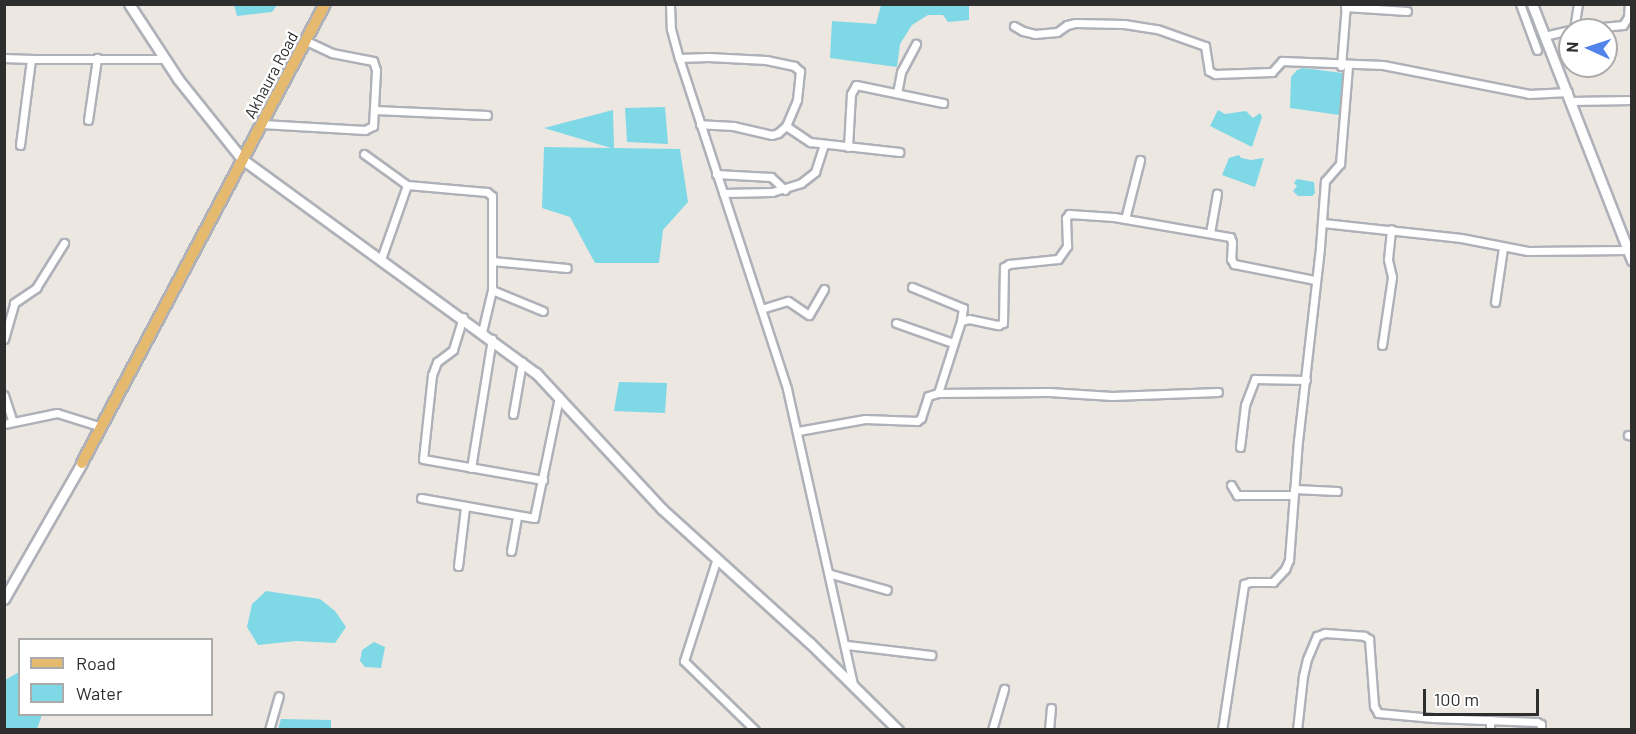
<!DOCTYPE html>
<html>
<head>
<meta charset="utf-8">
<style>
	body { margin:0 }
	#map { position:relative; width:1636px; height:734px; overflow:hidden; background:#ede7e2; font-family:Barlow,sans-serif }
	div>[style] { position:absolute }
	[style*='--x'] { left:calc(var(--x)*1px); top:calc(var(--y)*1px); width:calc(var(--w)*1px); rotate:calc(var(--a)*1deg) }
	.water>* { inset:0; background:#7ed8e6 }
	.roads { filter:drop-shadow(2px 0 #aeb1b8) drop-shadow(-2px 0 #aeb1b8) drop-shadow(0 2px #aeb1b8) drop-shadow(0 -2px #aeb1b8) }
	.street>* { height:7px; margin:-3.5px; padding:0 3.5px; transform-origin:3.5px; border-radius:3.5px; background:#fff }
	.secondary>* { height:9px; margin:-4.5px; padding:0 4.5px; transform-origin:4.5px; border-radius:4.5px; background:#fff }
	.primary>* { height:10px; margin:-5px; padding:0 5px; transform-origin:5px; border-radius:5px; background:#e6ba6e }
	span { translate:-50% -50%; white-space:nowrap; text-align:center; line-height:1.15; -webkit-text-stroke:5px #fff; paint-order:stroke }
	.street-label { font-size:16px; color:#2e2e2e }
	.frame { position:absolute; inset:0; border:6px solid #2e2e2e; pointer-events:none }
	.legend { position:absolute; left:18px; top:638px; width:195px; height:78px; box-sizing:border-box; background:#fff; border:2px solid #ababab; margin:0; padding:8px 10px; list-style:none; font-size:18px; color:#2e2e2e }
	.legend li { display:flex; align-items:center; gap:12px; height:30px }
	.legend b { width:30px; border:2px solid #ababab }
	.north { position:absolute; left:1558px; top:18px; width:60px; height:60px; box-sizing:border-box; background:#fff; border:2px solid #ababab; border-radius:50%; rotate:273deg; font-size:16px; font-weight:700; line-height:24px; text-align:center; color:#2e2e2e }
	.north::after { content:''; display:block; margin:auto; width:21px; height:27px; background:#5183eb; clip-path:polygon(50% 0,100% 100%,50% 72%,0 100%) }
	.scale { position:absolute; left:1423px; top:689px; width:116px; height:27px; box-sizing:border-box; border:3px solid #2e2e2e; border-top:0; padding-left:8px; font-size:18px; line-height:21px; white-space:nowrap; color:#2e2e2e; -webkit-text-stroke:4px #fff; paint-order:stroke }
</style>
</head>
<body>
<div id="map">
	<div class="water">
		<div style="clip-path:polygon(234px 5px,234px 4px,277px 5px,272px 12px,237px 16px)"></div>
		<div style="clip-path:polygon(881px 5px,969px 5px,969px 20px,948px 22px,943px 15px,928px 15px,912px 25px,900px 44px,897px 67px,830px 58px,832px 21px,876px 24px)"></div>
		<div style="clip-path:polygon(1303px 68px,1343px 73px,1339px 115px,1290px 108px,1291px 77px,1297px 70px)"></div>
		<div style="clip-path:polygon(665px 107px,668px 144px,627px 142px,625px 108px)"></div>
		<div style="clip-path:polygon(613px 110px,614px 148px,680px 149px,688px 202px,663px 230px,659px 263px,595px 263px,570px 217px,542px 208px,544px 147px,611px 148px,544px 128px)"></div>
		<div style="clip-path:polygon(1218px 110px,1225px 114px,1246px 111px,1253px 118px,1260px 113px,1262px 117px,1252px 147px,1210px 126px)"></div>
		<div style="clip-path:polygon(1239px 155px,1241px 158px,1251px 160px,1264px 158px,1255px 187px,1222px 175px,1229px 158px)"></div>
		<div style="clip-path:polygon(1297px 179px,1314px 182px,1315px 193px,1312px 196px,1298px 196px,1293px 191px,1297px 186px,1294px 183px)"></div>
		<div style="clip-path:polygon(619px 382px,667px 383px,665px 413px,614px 411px)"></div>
		<div style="clip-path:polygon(266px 591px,320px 599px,335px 611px,346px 627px,335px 643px,296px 641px,258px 645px,247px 627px,252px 604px)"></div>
		<div style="clip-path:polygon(374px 642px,385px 647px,381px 668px,365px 667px,360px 661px,362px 650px)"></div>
		<div style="clip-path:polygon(19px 672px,20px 714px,42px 715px,37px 729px,5px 729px,5px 680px)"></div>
		<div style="clip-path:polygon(281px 719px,331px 720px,331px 729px,278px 729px)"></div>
	</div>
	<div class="roads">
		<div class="street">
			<div style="--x:670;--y:4;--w:25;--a:88"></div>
			<div style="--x:671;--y:29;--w:30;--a:75"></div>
			<div style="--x:679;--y:58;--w:348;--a:71.9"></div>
			<div style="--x:787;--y:389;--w:302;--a:77.4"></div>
			<div style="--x:1520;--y:4;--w:49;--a:69.7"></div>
			<div style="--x:1345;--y:7;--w:62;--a:3.7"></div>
			<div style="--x:1014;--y:26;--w:10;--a:29"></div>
			<div style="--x:1023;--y:31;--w:12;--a:14"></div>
			<div style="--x:1035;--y:34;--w:22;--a:-5"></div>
			<div style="--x:1057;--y:32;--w:12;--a:-35"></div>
			<div style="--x:1067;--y:25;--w:8;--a:-14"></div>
			<div style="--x:1075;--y:23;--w:49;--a:1.2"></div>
			<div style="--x:1124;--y:24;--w:33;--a:9"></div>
			<div style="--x:1157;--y:29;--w:51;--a:19.5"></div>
			<div style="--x:1205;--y:46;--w:25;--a:81"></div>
			<div style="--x:1209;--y:71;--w:7;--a:27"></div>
			<div style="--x:1215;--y:74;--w:57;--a:-2"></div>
			<div style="--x:1272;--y:72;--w:15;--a:-48"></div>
			<div style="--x:1282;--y:61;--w:101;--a:2.3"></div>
			<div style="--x:1383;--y:65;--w:149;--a:11.2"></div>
			<div style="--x:1529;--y:94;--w:39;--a:-3"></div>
			<div style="--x:1574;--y:29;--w:25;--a:-81"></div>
			<div style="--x:1571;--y:30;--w:52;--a:-5.5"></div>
			<div style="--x:1623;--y:25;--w:9;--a:-58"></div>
			<div style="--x:1628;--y:17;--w:13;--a:-86"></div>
			<div style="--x:1544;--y:36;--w:27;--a:-13"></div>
			<div style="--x:4;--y:58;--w:27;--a:2"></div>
			<div style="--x:679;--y:58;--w:29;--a:-2"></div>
			<div style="--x:708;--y:57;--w:58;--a:3"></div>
			<div style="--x:766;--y:60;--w:29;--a:12"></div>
			<div style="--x:794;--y:66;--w:8;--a:40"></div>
			<div style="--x:800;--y:71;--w:29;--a:96"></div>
			<div style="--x:797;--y:100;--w:28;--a:113"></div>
			<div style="--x:786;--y:126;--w:11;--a:139"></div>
			<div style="--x:778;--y:133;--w:6;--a:162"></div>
			<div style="--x:772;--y:135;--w:39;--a:-167"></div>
			<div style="--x:734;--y:126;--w:34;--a:-177"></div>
			<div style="--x:1341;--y:66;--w:62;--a:-85.4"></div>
			<div style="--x:897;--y:93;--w:21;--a:-79"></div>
			<div style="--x:901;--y:72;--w:32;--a:-62"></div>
			<div style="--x:1571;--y:101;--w:61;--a:-0.9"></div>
			<div style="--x:375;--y:110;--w:112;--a:2.6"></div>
			<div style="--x:88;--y:120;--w:63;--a:-81.7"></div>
			<div style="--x:262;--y:124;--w:103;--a:3.3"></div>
			<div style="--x:365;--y:130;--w:9;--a:-27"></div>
			<div style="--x:373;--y:126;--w:56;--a:-86.9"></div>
			<div style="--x:376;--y:70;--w:9;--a:-108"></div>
			<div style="--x:373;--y:61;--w:42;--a:-169"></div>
			<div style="--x:332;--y:53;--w:29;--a:-155"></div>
			<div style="--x:786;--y:126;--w:29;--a:34"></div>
			<div style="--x:810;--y:142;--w:90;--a:6.4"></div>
			<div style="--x:20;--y:145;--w:87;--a:-82.7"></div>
			<div style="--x:31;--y:59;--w:134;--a:0"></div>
			<div style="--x:848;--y:147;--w:53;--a:-86.8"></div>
			<div style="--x:851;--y:94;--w:10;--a:-61"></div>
			<div style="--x:856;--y:85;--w:89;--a:11.7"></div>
			<div style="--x:364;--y:154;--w:53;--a:35.8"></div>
			<div style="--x:407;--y:185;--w:80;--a:5"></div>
			<div style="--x:487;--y:192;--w:6;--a:39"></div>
			<div style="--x:492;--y:196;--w:94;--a:90"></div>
			<div style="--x:492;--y:290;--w:43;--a:103.4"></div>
			<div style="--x:716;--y:174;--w:55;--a:3.1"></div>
			<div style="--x:771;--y:177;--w:19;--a:43"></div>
			<div style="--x:723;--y:193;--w:49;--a:-1.2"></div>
			<div style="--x:772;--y:192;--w:30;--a:-17"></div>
			<div style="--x:801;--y:183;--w:18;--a:-38"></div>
			<div style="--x:815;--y:172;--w:29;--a:-72"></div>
			<div style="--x:1125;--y:219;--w:61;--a:-75.7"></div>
			<div style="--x:1323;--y:223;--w:139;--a:6.2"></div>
			<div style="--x:1461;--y:238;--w:68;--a:11"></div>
			<div style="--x:1528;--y:251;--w:100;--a:-0.6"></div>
			<div style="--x:1210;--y:233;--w:40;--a:-80"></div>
			<div style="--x:381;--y:259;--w:78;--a:-70.6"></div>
			<div style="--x:492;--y:261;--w:75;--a:5.3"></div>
			<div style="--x:912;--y:287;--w:55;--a:22.4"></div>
			<div style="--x:963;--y:308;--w:13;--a:99"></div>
			<div style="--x:492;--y:290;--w:55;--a:22.4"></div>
			<div style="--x:1495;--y:302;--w:55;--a:-81.6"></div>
			<div style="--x:761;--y:309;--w:28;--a:-17"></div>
			<div style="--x:788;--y:301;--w:25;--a:34"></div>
			<div style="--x:809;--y:315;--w:30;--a:-60"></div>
			<div style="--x:463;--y:317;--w:34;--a:107"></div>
			<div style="--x:453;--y:350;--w:20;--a:143"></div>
			<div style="--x:437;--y:362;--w:14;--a:111"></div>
			<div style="--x:432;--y:375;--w:84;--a:96.1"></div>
			<div style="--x:423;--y:459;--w:122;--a:9.9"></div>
			<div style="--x:896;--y:323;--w:60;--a:19.3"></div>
			<div style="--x:4;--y:339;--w:37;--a:-74"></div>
			<div style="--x:14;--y:303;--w:27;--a:-34"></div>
			<div style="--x:36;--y:288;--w:53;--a:-58.1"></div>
			<div style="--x:1382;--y:345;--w:69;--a:-81.6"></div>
			<div style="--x:1392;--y:277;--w:18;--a:-103"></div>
			<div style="--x:1388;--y:259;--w:30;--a:-84"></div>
			<div style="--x:938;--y:393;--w:76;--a:-72.3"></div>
			<div style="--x:961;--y:321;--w:8;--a:-14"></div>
			<div style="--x:969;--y:319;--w:30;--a:12"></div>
			<div style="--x:998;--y:325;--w:5;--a:-22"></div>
			<div style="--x:1003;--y:323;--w:56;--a:-89"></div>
			<div style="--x:1004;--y:267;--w:6;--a:-31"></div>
			<div style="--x:1009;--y:264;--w:49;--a:-5.8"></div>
			<div style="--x:1058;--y:259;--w:16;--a:-55"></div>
			<div style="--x:1067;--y:246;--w:28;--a:-92"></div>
			<div style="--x:1066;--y:218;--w:5;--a:-53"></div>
			<div style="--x:1069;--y:214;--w:45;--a:3.8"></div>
			<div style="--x:1114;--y:217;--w:118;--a:9.8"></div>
			<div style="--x:1230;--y:237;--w:5;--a:68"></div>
			<div style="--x:1232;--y:242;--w:17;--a:93"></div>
			<div style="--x:1231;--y:259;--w:6;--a:59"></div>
			<div style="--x:1234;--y:264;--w:83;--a:11.2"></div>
			<div style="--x:4;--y:395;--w:28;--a:72"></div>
			<div style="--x:513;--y:414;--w:53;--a:-80.2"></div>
			<div style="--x:4;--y:424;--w:54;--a:-11.7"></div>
			<div style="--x:57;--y:413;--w:47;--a:17.3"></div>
			<div style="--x:798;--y:431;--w:68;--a:-10.2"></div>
			<div style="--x:865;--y:419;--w:52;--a:2.2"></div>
			<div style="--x:917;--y:421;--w:5;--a:-37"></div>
			<div style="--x:921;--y:418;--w:23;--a:-72"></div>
			<div style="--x:928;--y:396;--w:10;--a:-17"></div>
			<div style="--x:938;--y:393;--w:111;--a:-0.5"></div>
			<div style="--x:1049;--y:392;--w:63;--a:3.6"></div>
			<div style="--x:1112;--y:396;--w:106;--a:-2.2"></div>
			<div style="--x:1628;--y:435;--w:4;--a:14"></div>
			<div style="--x:1240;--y:447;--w:42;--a:-83.2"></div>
			<div style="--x:1245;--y:405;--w:28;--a:-69"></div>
			<div style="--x:1255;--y:379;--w:51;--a:1.1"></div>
			<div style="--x:471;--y:468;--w:131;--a:-80.8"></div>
			<div style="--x:1231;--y:485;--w:12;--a:59"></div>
			<div style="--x:1237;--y:495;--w:56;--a:0"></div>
			<div style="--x:1294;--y:489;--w:43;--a:2.7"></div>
			<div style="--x:421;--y:498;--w:115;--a:10"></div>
			<div style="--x:534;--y:518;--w:124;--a:-78.3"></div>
			<div style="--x:511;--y:551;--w:36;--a:-80"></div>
			<div style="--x:717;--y:558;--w:108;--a:107.8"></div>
			<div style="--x:684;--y:661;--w:99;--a:44.2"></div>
			<div style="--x:458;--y:566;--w:59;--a:-83.2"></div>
			<div style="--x:831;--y:574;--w:58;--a:15.9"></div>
			<div style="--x:846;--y:645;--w:86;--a:6.7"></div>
			<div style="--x:269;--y:730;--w:35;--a:-74"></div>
			<div style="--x:992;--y:730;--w:43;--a:-73.7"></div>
			<div style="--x:1049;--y:730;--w:22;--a:-85"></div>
			<div style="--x:1222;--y:730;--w:148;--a:-81.4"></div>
			<div style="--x:1244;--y:584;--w:6;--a:-18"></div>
			<div style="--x:1250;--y:582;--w:23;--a:0"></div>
			<div style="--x:1273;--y:582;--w:18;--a:-47"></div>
			<div style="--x:1285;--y:569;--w:10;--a:-66"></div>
			<div style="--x:1289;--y:560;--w:119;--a:-85.7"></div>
			<div style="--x:1298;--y:441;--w:195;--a:-83.5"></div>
			<div style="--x:1320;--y:247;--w:66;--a:-85.7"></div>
			<div style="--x:1325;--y:181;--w:23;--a:-49"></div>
			<div style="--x:1340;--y:164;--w:98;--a:-85.3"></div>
			<div style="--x:1297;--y:730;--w:54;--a:-83.7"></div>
			<div style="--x:1303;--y:676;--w:17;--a:-77"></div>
			<div style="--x:1307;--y:659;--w:25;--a:-67"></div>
			<div style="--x:1317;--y:636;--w:9;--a:-21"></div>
			<div style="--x:1325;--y:633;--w:39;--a:4"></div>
			<div style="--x:1364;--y:636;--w:6;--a:31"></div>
			<div style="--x:1369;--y:639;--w:67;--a:85.7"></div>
			<div style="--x:1374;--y:706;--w:8;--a:60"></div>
			<div style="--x:1378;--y:713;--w:55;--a:5.2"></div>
			<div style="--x:1433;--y:718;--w:104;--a:2.2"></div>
			<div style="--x:1537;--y:722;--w:4;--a:27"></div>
			<div style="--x:1541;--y:724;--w:6;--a:90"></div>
			<div style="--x:1490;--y:730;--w:10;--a:-90"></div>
		</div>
		<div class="secondary">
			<div style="--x:129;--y:4;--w:90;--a:56.8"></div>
			<div style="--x:178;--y:79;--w:102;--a:51.3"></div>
			<div style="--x:242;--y:159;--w:364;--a:36.1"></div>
			<div style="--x:536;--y:373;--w:185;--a:47.2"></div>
			<div style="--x:662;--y:509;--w:200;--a:42.2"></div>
			<div style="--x:810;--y:643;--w:124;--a:44.7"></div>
			<div style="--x:1532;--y:4;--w:275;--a:68.7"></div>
			<div style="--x:4;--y:599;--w:157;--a:-60.2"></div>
		</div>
		<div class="primary">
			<div style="--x:82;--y:463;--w:519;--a:-62.1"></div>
		</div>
	</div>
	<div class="street-label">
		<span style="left:271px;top:75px;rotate:-62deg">Akhaura Road</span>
	</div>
	<div class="frame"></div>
	<ul class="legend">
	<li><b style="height:8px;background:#e6ba6e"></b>Road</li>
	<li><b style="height:16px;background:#7ed8e6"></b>Water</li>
	</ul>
	<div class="north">N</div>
	<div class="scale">100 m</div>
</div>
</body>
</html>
